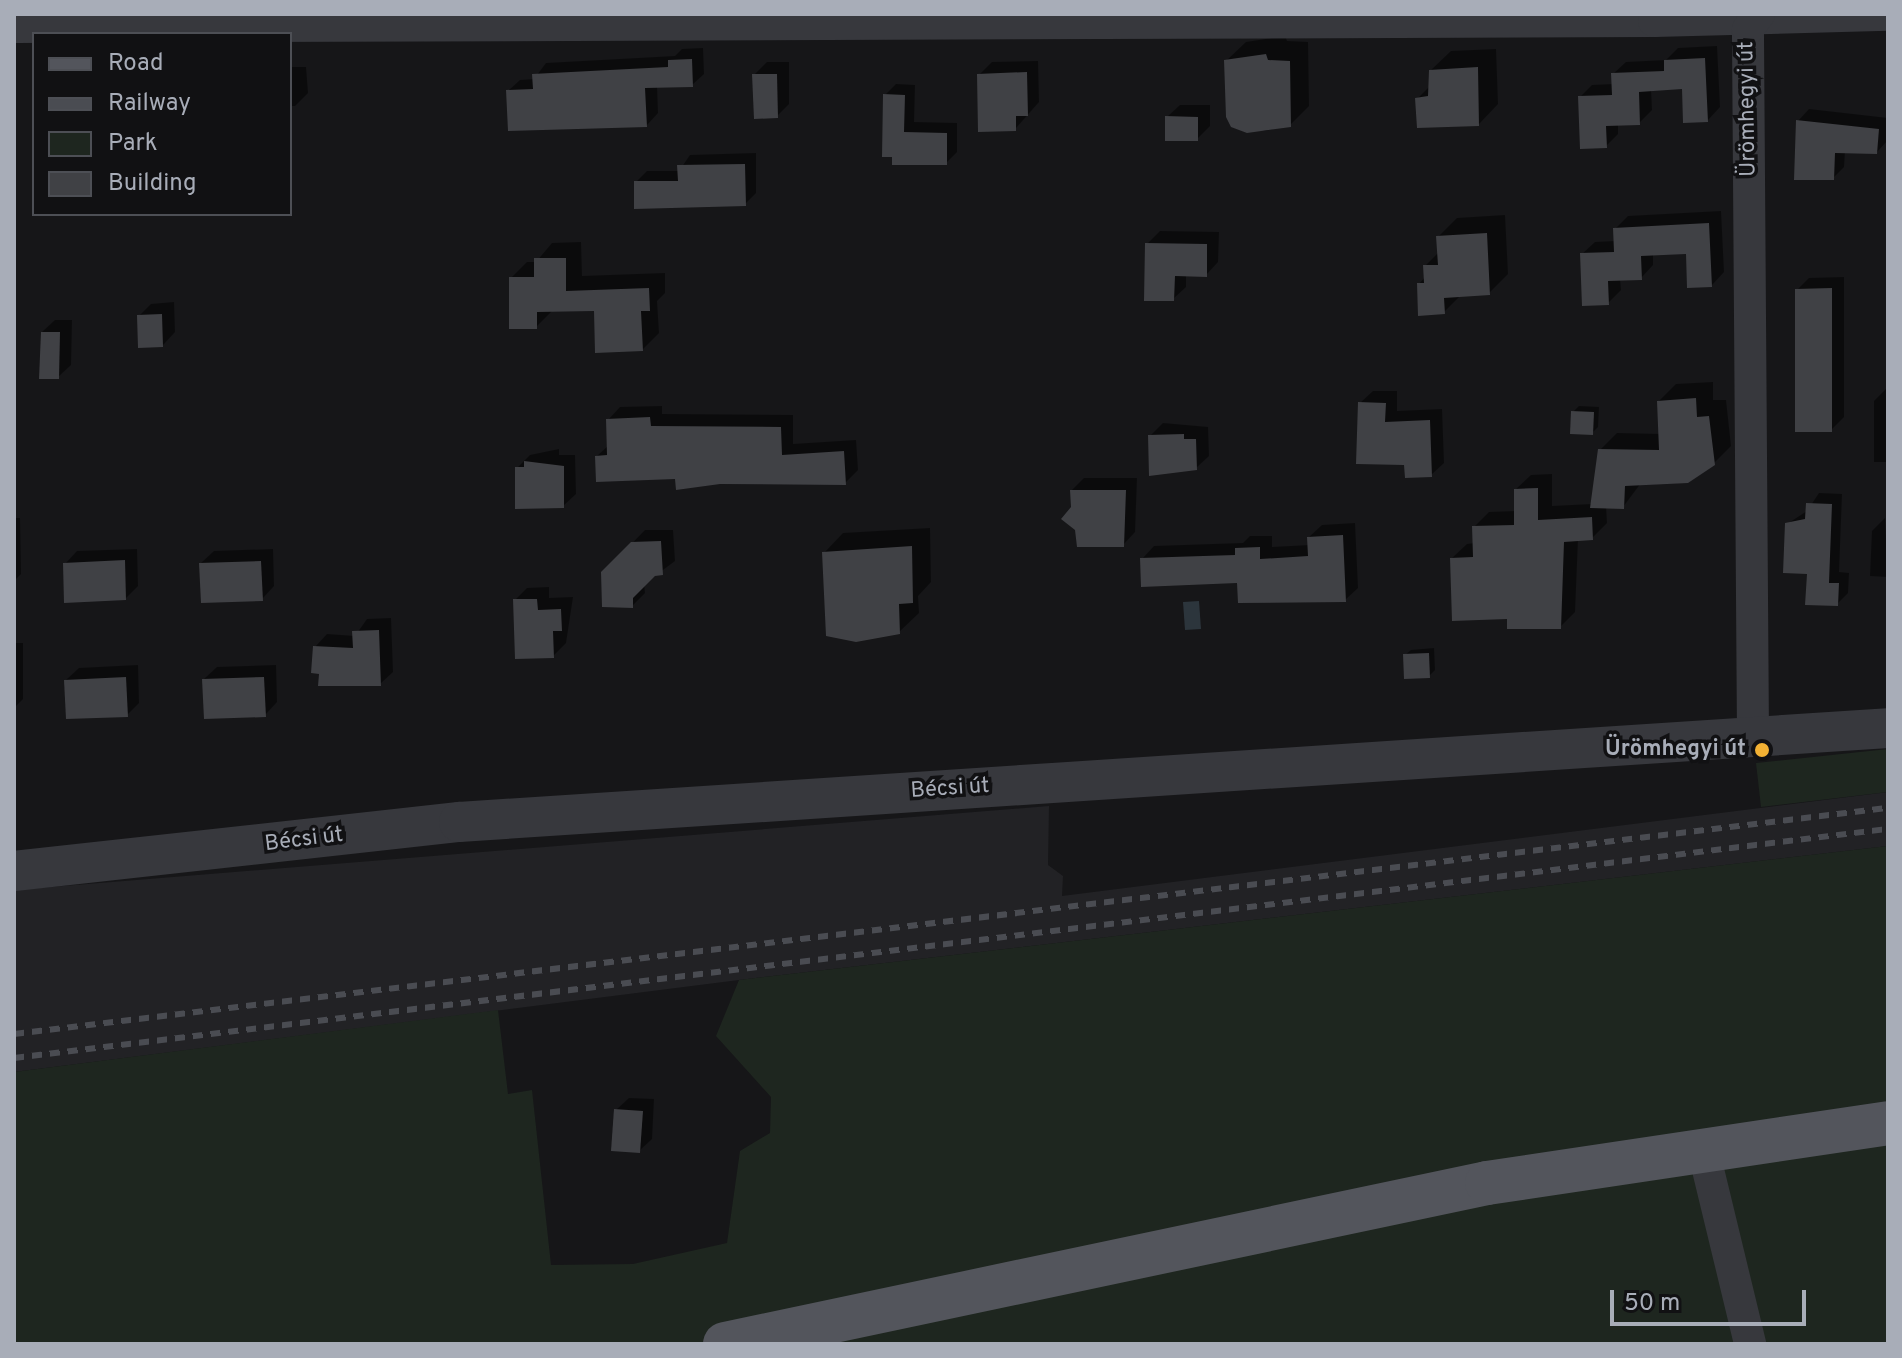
<!DOCTYPE html>
<html>
<head>
<meta charset="utf-8">
<style>
	body { margin:0 }
	#map { position:relative; width:1902px; height:1358px; overflow:hidden; background:#161618; font-family:Overpass,sans-serif }
	div>[style] { position:absolute }
	[style*='--x'] { left:calc(var(--x)*1px); top:calc(var(--y)*1px); width:calc(var(--w)*1px); rotate:calc(var(--a)*1deg) }
	.built>* { inset:0; background:#222225 }
	.green>* { inset:0; background:#1e261f }
	.water>* { inset:0; background:#2c353c }
	.shadow>* { inset:0; background:#0007 }
	.building>* { inset:0; background:#404145 }
	.minor>* { height:32px; margin:-16px; padding:0 16px; transform-origin:16px; border-radius:16px; background:#37383d }
	.tertiary>* { height:40px; margin:-20px; padding:0 20px; transform-origin:20px; border-radius:20px; background:#37383d }
	.primary>* { height:44px; margin:-22px; padding:0 22px; transform-origin:22px; border-radius:22px; background:#53555c }
	.rail>* { height:6px; margin-top:-3px; transform-origin:0; background:repeating-linear-gradient(90deg,#4a4c52 0 10px,transparent 0 18px) }
	.dots>* { width:22px; height:22px; translate:-50% -50%; box-sizing:border-box; border:4px solid #111113; border-radius:50% }
	span { translate:-50% -50%; white-space:nowrap; text-align:center; line-height:1.15; -webkit-text-stroke:7px #111113; paint-order:stroke }
	.street-label { font-size:22px; color:#a8adb8 }
	.poi-label { font-size:22px; color:#a8adb8; font-weight:700 }
	.right { translate:-100% -50%; text-align:right }
	.frame { position:absolute; inset:0; border:16px solid #a8adb8; pointer-events:none }
	.legend { position:absolute; left:32px; top:32px; width:260px; height:184px; box-sizing:border-box; background:#111113; border:2px solid #4d4f55; margin:0; padding:10px 14px; list-style:none; font-size:24px; color:#a8adb8 }
	.legend li { display:flex; align-items:center; gap:16px; height:40px }
	.legend b { width:40px; border:2px solid #4d4f55 }
	.scale { position:absolute; left:1610px; top:1290px; width:196px; height:36px; box-sizing:border-box; border:4px solid #a8adb8; border-top:0; padding-left:10px; font-size:24px; line-height:28px; white-space:nowrap; color:#a8adb8; -webkit-text-stroke:6px #111113; paint-order:stroke }
</style>
</head>
<body>
<div id="map">
	<div class="built">
		<div style="clip-path:polygon(1888px 792px,1888px 846px,739px 980px,14px 1072px,14px 890px,1049px 806px,1048px 865px,1063px 876px,1062px 896px)"></div>
	</div>
	<div class="green">
		<div style="clip-path:polygon(1888px 749px,1888px 792px,1761px 807px,1756px 763px)"></div>
		<div style="clip-path:polygon(1888px 846px,1888px 1344px,14px 1344px,14px 1072px,498px 1010px,508px 1094px,532px 1090px,551px 1265px,633px 1264px,727px 1243px,740px 1151px,770px 1133px,771px 1097px,716px 1036px,739px 980px)"></div>
	</div>
	<div class="water">
		<div style="clip-path:polygon(1199px 601px,1201px 629px,1185px 630px,1183px 602px)"></div>
	</div>
	<div class="shadow">
		<div style="clip-path:polygon(1285px 36px,1287px 41px,1308px 42px,1309px 106px,1290px 125px,1265px 131px,1233px 125px,1226px 61px,1246px 42px)"></div>
		<div style="clip-path:polygon(1717px 46px,1720px 107px,1708px 120px,1684px 86px,1651px 89px,1652px 110px,1639px 123px,1618px 124px,1618px 134px,1606px 146px,1580px 97px,1592px 85px,1614px 84px,1613px 74px,1626px 62px,1666px 60px,1678px 48px)"></div>
		<div style="clip-path:polygon(703px 48px,704px 74px,692px 85px,657px 86px,658px 113px,647px 125px,508px 91px,520px 80px,534px 79px,546px 63px,675px 56px,682px 49px)"></div>
		<div style="clip-path:polygon(1496px 49px,1498px 104px,1479px 124px,1417px 99px,1431px 85px,1431px 70px,1451px 51px)"></div>
		<div style="clip-path:polygon(1038px 61px,1039px 102px,1015px 129px,979px 75px,992px 62px)"></div>
		<div style="clip-path:polygon(767px 62px,789px 62px,789px 104px,777px 116px,754px 75px)"></div>
		<div style="clip-path:polygon(290px 67px,306px 67px,308px 93px,295px 106px,290px 106px)"></div>
		<div style="clip-path:polygon(896px 84px,915px 85px,914px 122px,957px 123px,957px 152px,946px 163px,894px 163px,885px 95px)"></div>
		<div style="clip-path:polygon(1180px 105px,1210px 105px,1210px 126px,1197px 139px,1167px 117px)"></div>
		<div style="clip-path:polygon(1809px 109px,1888px 118px,1888px 140px,1877px 152px,1845px 151px,1844px 167px,1833px 178px,1798px 121px)"></div>
		<div style="clip-path:polygon(756px 153px,756px 193px,745px 204px,636px 182px,647px 171px,679px 171px,690px 155px)"></div>
		<div style="clip-path:polygon(1721px 211px,1724px 272px,1712px 285px,1688px 252px,1653px 254px,1653px 265px,1641px 278px,1620px 279px,1621px 290px,1608px 303px,1582px 254px,1595px 242px,1615px 241px,1615px 229px,1628px 216px)"></div>
		<div style="clip-path:polygon(1505px 215px,1508px 274px,1489px 293px,1461px 295px,1444px 312px,1419px 284px,1425px 277px,1425px 266px,1439px 252px,1438px 237px,1457px 218px)"></div>
		<div style="clip-path:polygon(1160px 231px,1219px 232px,1218px 262px,1206px 275px,1186px 274px,1186px 287px,1173px 299px,1147px 244px)"></div>
		<div style="clip-path:polygon(581px 242px,582px 276px,665px 273px,665px 293px,657px 301px,659px 333px,643px 349px,596px 309px,553px 310px,536px 327px,511px 278px,527px 262px,536px 262px,552px 243px)"></div>
		<div style="clip-path:polygon(1844px 277px,1844px 417px,1831px 430px,1797px 290px,1809px 278px)"></div>
		<div style="clip-path:polygon(174px 302px,175px 332px,163px 345px,139px 316px,151px 304px)"></div>
		<div style="clip-path:polygon(55px 320px,72px 320px,71px 365px,58px 377px,42px 332px)"></div>
		<div style="clip-path:polygon(1713px 382px,1713px 400px,1726px 400px,1731px 446px,1714px 463px,1641px 483px,1623px 507px,1606px 506px,1607px 523px,1592px 538px,1578px 539px,1575px 612px,1560px 627px,1509px 617px,1452px 558px,1467px 544px,1475px 543px,1474px 527px,1489px 512px,1516px 511px,1516px 489px,1531px 475px,1552px 474px,1552px 506px,1592px 504px,1600px 450px,1617px 433px,1661px 434px,1659px 401px,1676px 384px)"></div>
		<div style="clip-path:polygon(1887px 388px,1888px 462px,1874px 462px,1874px 401px)"></div>
		<div style="clip-path:polygon(1373px 391px,1397px 391px,1397px 411px,1442px 409px,1444px 463px,1431px 475px,1406px 463px,1360px 403px)"></div>
		<div style="clip-path:polygon(662px 406px,662px 414px,793px 415px,793px 444px,856px 440px,858px 470px,845px 483px,677px 477px,597px 456px,609px 445px,608px 420px,620px 407px)"></div>
		<div style="clip-path:polygon(1579px 406px,1599px 407px,1598px 427px,1592px 433px,1573px 412px)"></div>
		<div style="clip-path:polygon(1163px 423px,1208px 427px,1209px 456px,1196px 468px,1150px 436px)"></div>
		<div style="clip-path:polygon(559px 449px,559px 455px,575px 455px,576px 494px,563px 506px,517px 468px,530px 455px)"></div>
		<div style="clip-path:polygon(1084px 478px,1137px 478px,1135px 532px,1123px 545px,1073px 508px,1072px 490px)"></div>
		<div style="clip-path:polygon(1819px 493px,1842px 494px,1839px 572px,1849px 573px,1848px 593px,1837px 604px,1809px 573px,1787px 524px,1807px 511px)"></div>
		<div style="clip-path:polygon(14px 518px,20px 518px,21px 574px,14px 581px)"></div>
		<div style="clip-path:polygon(1885px 518px,1888px 577px,1870px 576px,1872px 531px)"></div>
		<div style="clip-path:polygon(1355px 523px,1358px 588px,1345px 600px,1142px 559px,1154px 546px,1243px 543px,1250px 536px,1272px 536px,1272px 547px,1310px 545px,1309px 537px,1322px 525px)"></div>
		<div style="clip-path:polygon(930px 528px,931px 582px,918px 596px,919px 613px,899px 632px,824px 553px,843px 533px)"></div>
		<div style="clip-path:polygon(645px 530px,673px 530px,675px 561px,644px 584px,645px 593px,632px 606px,603px 573px)"></div>
		<div style="clip-path:polygon(137px 549px,138px 586px,125px 599px,65px 564px,77px 551px)"></div>
		<div style="clip-path:polygon(273px 549px,274px 586px,262px 599px,201px 563px,214px 551px)"></div>
		<div style="clip-path:polygon(549px 587px,549px 598px,573px 597px,566px 643px,553px 656px,515px 600px,527px 588px)"></div>
		<div style="clip-path:polygon(391px 618px,393px 672px,380px 684px,321px 672px,315px 647px,327px 634px,355px 636px,367px 619px)"></div>
		<div style="clip-path:polygon(14px 643px,23px 643px,23px 699px,14px 708px)"></div>
		<div style="clip-path:polygon(1434px 648px,1435px 670px,1429px 676px,1405px 655px,1411px 650px)"></div>
		<div style="clip-path:polygon(138px 665px,139px 703px,127px 715px,66px 680px,79px 668px)"></div>
		<div style="clip-path:polygon(276px 665px,277px 702px,265px 715px,204px 679px,217px 667px)"></div>
		<div style="clip-path:polygon(629px 1098px,654px 1099px,652px 1139px,639px 1151px,616px 1110px)"></div>
	</div>
	<div class="building">
		<div style="clip-path:polygon(1266px 54px,1268px 60px,1290px 61px,1291px 127px,1247px 133px,1231px 127px,1226px 117px,1224px 60px)"></div>
		<div style="clip-path:polygon(1705px 58px,1708px 122px,1683px 123px,1682px 89px,1639px 92px,1640px 125px,1606px 126px,1607px 148px,1580px 149px,1578px 96px,1612px 95px,1611px 73px,1664px 71px,1664px 60px)"></div>
		<div style="clip-path:polygon(692px 59px,693px 87px,645px 88px,647px 127px,508px 131px,506px 90px,533px 89px,532px 74px,668px 67px,668px 60px)"></div>
		<div style="clip-path:polygon(1478px 67px,1479px 126px,1417px 128px,1415px 98px,1428px 96px,1429px 70px)"></div>
		<div style="clip-path:polygon(1027px 72px,1028px 116px,1016px 116px,1016px 131px,978px 132px,977px 74px)"></div>
		<div style="clip-path:polygon(752px 74px,777px 74px,778px 118px,754px 119px)"></div>
		<div style="clip-path:polygon(883px 94px,905px 95px,904px 132px,947px 133px,947px 165px,892px 165px,892px 157px,882px 157px)"></div>
		<div style="clip-path:polygon(1165px 116px,1198px 117px,1198px 141px,1165px 141px)"></div>
		<div style="clip-path:polygon(1796px 120px,1879px 129px,1877px 154px,1835px 153px,1834px 180px,1794px 180px)"></div>
		<div style="clip-path:polygon(745px 164px,746px 206px,634px 209px,634px 181px,678px 181px,677px 165px)"></div>
		<div style="clip-path:polygon(1709px 223px,1712px 287px,1687px 288px,1686px 254px,1641px 256px,1642px 280px,1608px 281px,1609px 305px,1582px 306px,1580px 253px,1614px 252px,1613px 228px)"></div>
		<div style="clip-path:polygon(1487px 233px,1490px 295px,1444px 298px,1445px 314px,1418px 316px,1417px 283px,1424px 283px,1423px 265px,1438px 265px,1436px 236px)"></div>
		<div style="clip-path:polygon(1145px 243px,1207px 244px,1207px 277px,1175px 276px,1174px 301px,1144px 301px)"></div>
		<div style="clip-path:polygon(534px 258px,566px 258px,566px 291px,649px 288px,650px 311px,641px 311px,643px 351px,595px 353px,594px 311px,537px 312px,537px 329px,509px 329px,509px 277px,534px 277px)"></div>
		<div style="clip-path:polygon(1832px 288px,1832px 432px,1795px 432px,1795px 289px)"></div>
		<div style="clip-path:polygon(162px 314px,163px 347px,138px 348px,137px 315px)"></div>
		<div style="clip-path:polygon(41px 332px,60px 332px,59px 379px,39px 379px)"></div>
		<div style="clip-path:polygon(1696px 398px,1697px 417px,1709px 416px,1715px 465px,1688px 483px,1625px 486px,1624px 509px,1590px 508px,1598px 449px,1659px 450px,1657px 401px)"></div>
		<div style="clip-path:polygon(1358px 402px,1386px 403px,1385px 422px,1430px 420px,1432px 477px,1405px 478px,1404px 465px,1356px 464px)"></div>
		<div style="clip-path:polygon(1571px 411px,1594px 412px,1593px 435px,1570px 434px)"></div>
		<div style="clip-path:polygon(650px 417px,651px 426px,781px 427px,782px 455px,844px 451px,846px 485px,720px 484px,676px 490px,675px 479px,596px 482px,595px 456px,607px 455px,606px 419px)"></div>
		<div style="clip-path:polygon(1184px 434px,1184px 439px,1196px 439px,1197px 470px,1149px 476px,1148px 435px)"></div>
		<div style="clip-path:polygon(524px 461px,564px 466px,564px 508px,515px 509px,515px 467px,524px 467px)"></div>
		<div style="clip-path:polygon(1538px 488px,1538px 520px,1592px 517px,1593px 540px,1564px 542px,1561px 629px,1507px 629px,1507px 619px,1452px 621px,1450px 558px,1473px 557px,1472px 526px,1514px 525px,1514px 489px)"></div>
		<div style="clip-path:polygon(1070px 490px,1126px 490px,1124px 547px,1077px 547px,1075px 530px,1061px 519px,1071px 507px)"></div>
		<div style="clip-path:polygon(1806px 503px,1832px 504px,1829px 583px,1839px 583px,1838px 606px,1805px 605px,1807px 574px,1783px 573px,1785px 523px,1805px 519px)"></div>
		<div style="clip-path:polygon(1343px 535px,1346px 602px,1238px 603px,1237px 583px,1141px 587px,1140px 558px,1235px 555px,1235px 548px,1260px 547px,1260px 559px,1308px 556px,1307px 537px)"></div>
		<div style="clip-path:polygon(661px 541px,663px 575px,655px 576px,633px 598px,633px 608px,602px 607px,601px 572px,631px 542px)"></div>
		<div style="clip-path:polygon(912px 546px,913px 603px,899px 604px,900px 634px,856px 642px,826px 636px,822px 552px)"></div>
		<div style="clip-path:polygon(125px 560px,126px 600px,64px 603px,63px 563px)"></div>
		<div style="clip-path:polygon(261px 561px,263px 601px,201px 603px,199px 563px)"></div>
		<div style="clip-path:polygon(513px 599px,537px 599px,538px 610px,561px 609px,562px 631px,553px 631px,554px 658px,515px 659px)"></div>
		<div style="clip-path:polygon(379px 630px,381px 686px,318px 686px,319px 674px,311px 673px,313px 646px,353px 648px,352px 631px)"></div>
		<div style="clip-path:polygon(1429px 653px,1430px 678px,1404px 679px,1403px 654px)"></div>
		<div style="clip-path:polygon(126px 677px,128px 717px,66px 719px,64px 680px)"></div>
		<div style="clip-path:polygon(264px 677px,266px 717px,204px 719px,202px 679px)"></div>
		<div style="clip-path:polygon(614px 1109px,643px 1111px,640px 1153px,611px 1151px)"></div>
	</div>
	<div class="minor">
		<div style="--x:14;--y:27;--w:1640;--a:-0.21"></div>
		<div style="--x:1654;--y:21;--w:234;--a:-1.5"></div>
		<div style="--x:1753;--y:736;--w:707;--a:-90.41"></div>
		<div style="--x:1748;--y:29;--w:19;--a:-54"></div>
		<div style="--x:1703;--y:1149;--w:201;--a:76.4"></div>
	</div>
	<div class="tertiary">
		<div style="--x:14;--y:871;--w:448;--a:-6.3"></div>
		<div style="--x:459;--y:822;--w:1432;--a:-3.76"></div>
	</div>
	<div class="primary">
		<div style="--x:725;--y:1344;--w:779;--a:-11.93"></div>
		<div style="--x:1487;--y:1183;--w:405;--a:-8.5"></div>
	</div>
	<div class="rail">
		<div style="--x:14;--y:1034;--w:1888;--a:-6.88"></div>
		<div style="--x:14;--y:1058;--w:1888;--a:-6.97"></div>
	</div>
	<div class="dots">
		<div style="left:1762px;top:750px;background:#f2b134"></div>
	</div>
	<div class="street-label">
		<span style="left:1748px;top:109px;rotate:-91deg">Ürömhegyi út</span>
		<span style="left:950px;top:789px;rotate:-4deg">Bécsi út</span>
		<span style="left:304px;top:840px;rotate:-7deg">Bécsi út</span>
	</div>
	<div class="poi-label">
		<span class="right" style="left:1746px;top:750px">Ürömhegyi út</span>
	</div>
	<div class="frame"></div>
	<ul class="legend">
	<li><b style="height:10px;background:#53555c"></b>Road</li>
	<li><b style="height:10px;background:#4a4c52"></b>Railway</li>
	<li><b style="height:22px;background:#1e261f"></b>Park</li>
	<li><b style="height:22px;background:#404145"></b>Building</li>
	</ul>
	<div class="scale">50 m</div>
</div>
</body>
</html>
